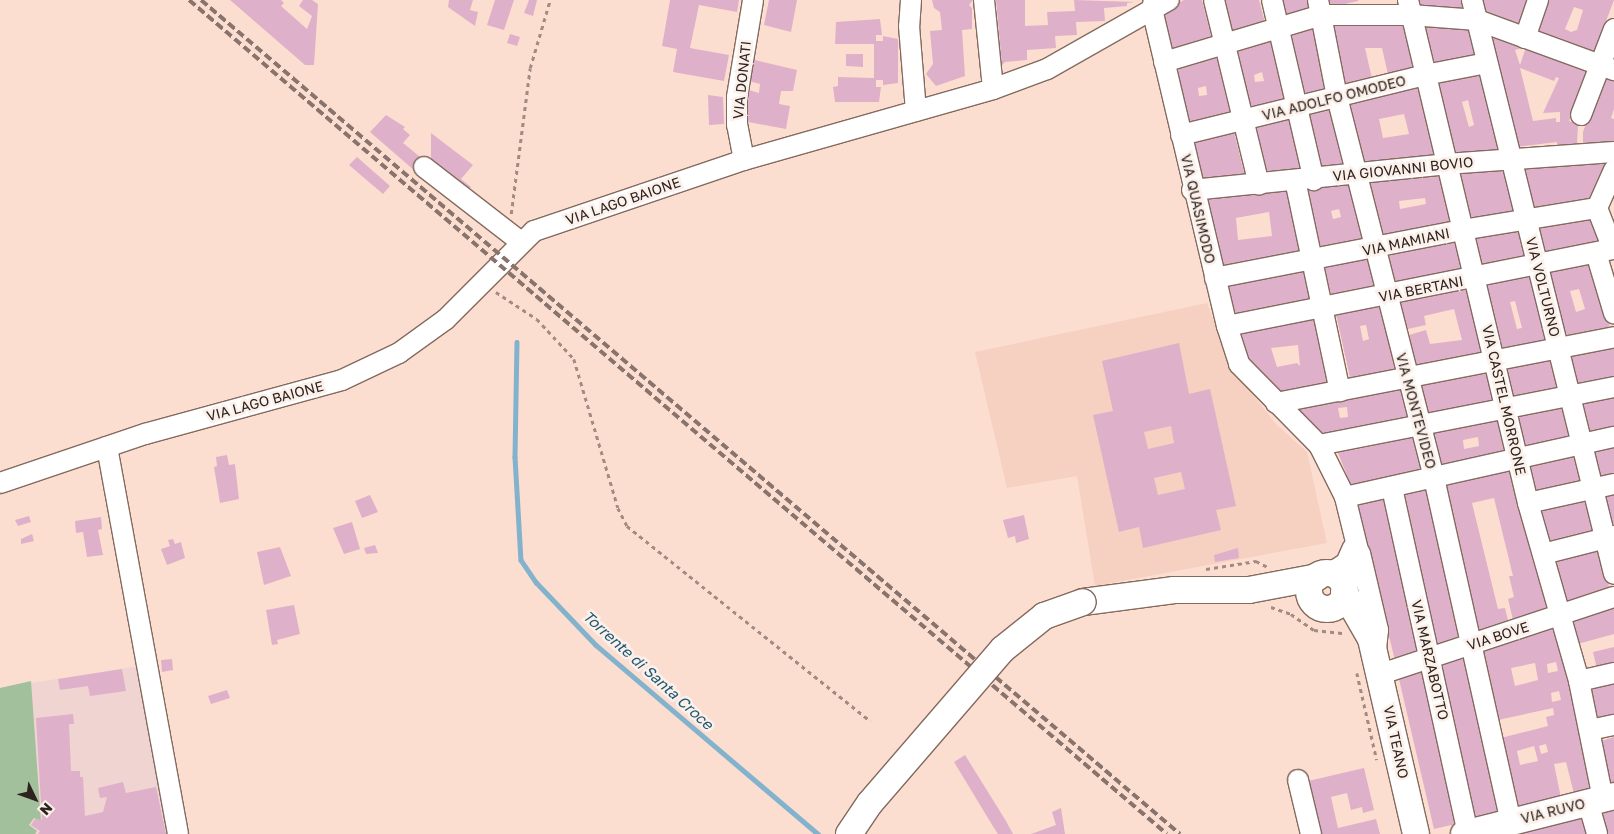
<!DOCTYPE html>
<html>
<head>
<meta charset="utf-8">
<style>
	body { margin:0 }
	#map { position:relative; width:1614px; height:834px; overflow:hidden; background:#fcded1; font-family:"Golos Text",sans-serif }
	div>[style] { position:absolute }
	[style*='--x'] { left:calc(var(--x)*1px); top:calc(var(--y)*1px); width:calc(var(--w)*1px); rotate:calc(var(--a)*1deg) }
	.built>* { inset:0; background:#f6d0c0 }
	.medical>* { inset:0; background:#efd4d2 }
	.green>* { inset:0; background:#a2c09b }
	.stream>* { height:4.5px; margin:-2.25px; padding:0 2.25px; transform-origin:2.25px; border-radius:2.25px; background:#82b2cc }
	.building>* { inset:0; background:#dfb0c9 }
	.path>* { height:2.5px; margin-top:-1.25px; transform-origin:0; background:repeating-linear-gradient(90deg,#a18b82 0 4px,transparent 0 8px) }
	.roads { filter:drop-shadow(1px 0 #846a5e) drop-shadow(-1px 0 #846a5e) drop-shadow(0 1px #846a5e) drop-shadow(0 -1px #846a5e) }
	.minor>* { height:20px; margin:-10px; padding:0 10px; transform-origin:10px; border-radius:10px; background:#fff }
	.major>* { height:26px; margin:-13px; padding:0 13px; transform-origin:13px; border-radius:13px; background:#fff }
	.major>.ring { margin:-13px; padding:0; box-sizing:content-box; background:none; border:26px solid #fff; border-radius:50% }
	.rail>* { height:4px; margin-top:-2px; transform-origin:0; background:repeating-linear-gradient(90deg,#88746c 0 8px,transparent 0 12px) }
	.bridges { filter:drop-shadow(1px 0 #846a5e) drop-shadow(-1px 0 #846a5e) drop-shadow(0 1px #846a5e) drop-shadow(0 -1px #846a5e) }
	.major-bridge>* { height:26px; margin:-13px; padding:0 13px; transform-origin:13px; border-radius:13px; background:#fff }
	span { translate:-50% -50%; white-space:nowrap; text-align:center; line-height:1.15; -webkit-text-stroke:5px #fcf0ea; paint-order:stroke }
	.street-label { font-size:14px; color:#2e231e }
	.water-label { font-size:15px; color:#1e5874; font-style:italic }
	.north { position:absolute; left:10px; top:774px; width:50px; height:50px; -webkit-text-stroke:4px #fcf0ea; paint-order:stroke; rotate:132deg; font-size:14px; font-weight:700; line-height:20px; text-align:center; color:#2e231e }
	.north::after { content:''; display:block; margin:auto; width:18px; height:22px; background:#2e231e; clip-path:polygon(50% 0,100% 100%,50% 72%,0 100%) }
</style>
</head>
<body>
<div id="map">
	<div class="built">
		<div style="clip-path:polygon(1207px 303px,1230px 366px,1276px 424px,1307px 452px,1327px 543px,1095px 586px,1077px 476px,1007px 488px,975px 352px)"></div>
	</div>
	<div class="medical">
		<div style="clip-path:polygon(158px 663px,181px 834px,0 834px,0 688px)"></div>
	</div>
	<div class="green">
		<div style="clip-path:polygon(31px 681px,41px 821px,34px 818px,29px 825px,37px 831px,35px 834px,0 834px,0 688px)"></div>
	</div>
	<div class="stream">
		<div style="--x:517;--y:342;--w:115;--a:91"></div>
		<div style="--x:515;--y:457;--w:103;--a:86.7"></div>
		<div style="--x:521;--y:560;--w:27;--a:56"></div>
		<div style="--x:536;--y:582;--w:87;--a:46.4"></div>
		<div style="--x:596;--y:645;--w:292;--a:40.4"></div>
	</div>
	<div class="building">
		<div style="clip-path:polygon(230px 0,281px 0,284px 3px,281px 6px,307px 29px,312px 16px,299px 6px,303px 0,312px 0,318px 4px,314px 65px,305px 65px)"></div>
		<div style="clip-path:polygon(449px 0,473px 0,470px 10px,478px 12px,475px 26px,448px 7px)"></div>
		<div style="clip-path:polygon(495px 0,514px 0,504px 30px,487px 25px)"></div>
		<div style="clip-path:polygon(529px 0,537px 0,533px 16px,524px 13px)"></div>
		<div style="clip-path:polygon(670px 0,739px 0,737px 12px,699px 5px,690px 48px,729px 55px,724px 81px,673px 72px,677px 49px,662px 46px)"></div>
		<div style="clip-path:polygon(769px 0,797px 0,791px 32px,764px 25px)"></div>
		<div style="clip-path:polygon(932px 0,973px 0,969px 5px,972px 8px,972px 29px,962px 30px,965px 76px,936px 86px,926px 74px,933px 64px,930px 31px,942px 30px,940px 12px,934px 8px)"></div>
		<div style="clip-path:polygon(996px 0,1025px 0,1025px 26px,1048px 25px,1047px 12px,1075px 11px,1074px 0,1135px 2px,1127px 3px,1127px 6px,1104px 8px,1105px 21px,1076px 22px,1077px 35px,1055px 36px,1056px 48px,1027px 50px,1027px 60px,1005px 62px,1002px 65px)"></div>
		<div style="clip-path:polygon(1184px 0,1202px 0,1212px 39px,1172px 53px,1161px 13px)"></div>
		<div style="clip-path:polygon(1219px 0,1259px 0,1266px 27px,1228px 36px)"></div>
		<div style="clip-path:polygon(1277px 0,1307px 0,1310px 13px,1282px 21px)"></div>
		<div style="clip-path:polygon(1325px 0,1358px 0,1358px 1px,1327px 8px)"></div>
		<div style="clip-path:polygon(1413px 0,1464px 0,1466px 10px,1416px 10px)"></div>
		<div style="clip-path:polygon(1477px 0,1528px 0,1519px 25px,1479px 11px)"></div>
		<div style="clip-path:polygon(evenodd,1545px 0,1614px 0,1594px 53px,1535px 31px,1545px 0,1574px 7px,1583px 10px,1577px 30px,1571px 32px,1565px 29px,1574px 7px)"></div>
		<div style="clip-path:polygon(880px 19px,882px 35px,876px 35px,876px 41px,883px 41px,883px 36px,898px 39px,898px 83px,883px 85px,883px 80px,876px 80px,876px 87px,881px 87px,879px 102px,835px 102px,833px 87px,838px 86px,838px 77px,874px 78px,874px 44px,835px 44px,836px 22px)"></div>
		<div style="clip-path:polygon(1329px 21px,1407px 23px,1419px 71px,1389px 79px,1382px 48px,1365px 48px,1373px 83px,1345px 89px)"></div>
		<div style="clip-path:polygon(1420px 24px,1470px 24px,1478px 56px,1431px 68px)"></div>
		<div style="clip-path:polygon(1313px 28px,1329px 92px,1302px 99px,1286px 35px)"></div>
		<div style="clip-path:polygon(evenodd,1485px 29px,1588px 69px,1569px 121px,1578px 124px,1577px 145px,1557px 145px,1557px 142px,1515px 147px,1485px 29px,1526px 47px,1520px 65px,1515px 50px,1526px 47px,1485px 29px,1520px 68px,1554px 81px,1556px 77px,1559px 78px,1543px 113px,1560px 112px,1560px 122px,1556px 122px,1556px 118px,1533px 121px,1520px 68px)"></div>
		<div style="clip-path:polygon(510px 34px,520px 37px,517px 46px,507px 43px)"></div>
		<div style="clip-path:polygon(evenodd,1270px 40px,1285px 103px,1247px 113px,1231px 49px,1270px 40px,1262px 72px,1264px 81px,1255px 82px,1254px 75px,1262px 72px)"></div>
		<div style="clip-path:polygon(846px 54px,863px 54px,863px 67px,846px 66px)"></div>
		<div style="clip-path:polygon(evenodd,1216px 54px,1231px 117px,1187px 127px,1172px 66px,1216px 54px,1206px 86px,1207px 95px,1199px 96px,1198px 88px,1206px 86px)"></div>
		<div style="clip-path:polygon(754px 60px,797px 70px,793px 91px,781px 91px,779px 104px,790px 106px,786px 129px,743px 121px,749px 90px,759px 93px,760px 84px,749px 81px)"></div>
		<div style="clip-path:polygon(evenodd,1480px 70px,1500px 149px,1452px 154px,1434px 82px,1480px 70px,1468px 100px,1474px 125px,1469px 127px,1462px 102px,1468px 100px)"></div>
		<div style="clip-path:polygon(1604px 75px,1614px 79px,1614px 109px,1611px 118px,1614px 119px,1614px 144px,1583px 143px,1583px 132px)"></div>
		<div style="clip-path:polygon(evenodd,1422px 84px,1440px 156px,1364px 164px,1349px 101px,1422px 84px,1404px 114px,1409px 134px,1383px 138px,1379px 119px,1404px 114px)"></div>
		<div style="clip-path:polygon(708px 95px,723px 97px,724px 124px,709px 125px)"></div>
		<div style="clip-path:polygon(1332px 105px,1346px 164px,1318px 168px,1305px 112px)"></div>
		<div style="clip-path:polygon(386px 115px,405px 127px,403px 129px,410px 135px,403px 143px,424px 160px,415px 171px,370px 132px)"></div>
		<div style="clip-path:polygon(1289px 115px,1301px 170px,1262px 174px,1250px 125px)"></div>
		<div style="clip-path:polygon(1233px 128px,1245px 176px,1200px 181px,1191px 140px)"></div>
		<div style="clip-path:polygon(431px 133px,473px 165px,461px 179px,471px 187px,467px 192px,431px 165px)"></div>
		<div style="clip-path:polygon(357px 157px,390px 186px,383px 194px,349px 165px)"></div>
		<div style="clip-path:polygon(1608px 159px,1594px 199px,1530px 210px,1520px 164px)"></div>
		<div style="clip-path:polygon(1505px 165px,1516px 212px,1469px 221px,1456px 170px)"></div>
		<div style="clip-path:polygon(evenodd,1444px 172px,1456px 223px,1382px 237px,1368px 179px,1444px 172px,1425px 198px,1426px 204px,1400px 209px,1399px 201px,1425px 198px)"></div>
		<div style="clip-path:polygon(evenodd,1353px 181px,1366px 240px,1320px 249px,1305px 185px,1353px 181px,1339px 209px,1341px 217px,1333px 219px,1331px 211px,1339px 209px)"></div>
		<div style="clip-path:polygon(evenodd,1286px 187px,1302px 253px,1221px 269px,1204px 196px,1286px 187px,1269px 212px,1272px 236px,1238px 240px,1236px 218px,1269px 212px)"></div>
		<div style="clip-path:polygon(1594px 212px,1604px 242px,1542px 255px,1534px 223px)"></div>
		<div style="clip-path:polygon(1521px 224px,1527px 257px,1478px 267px,1472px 234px)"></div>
		<div style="clip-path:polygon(1461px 237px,1467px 270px,1392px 284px,1386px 251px)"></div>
		<div style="clip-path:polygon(1370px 252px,1378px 287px,1331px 295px,1323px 261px)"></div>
		<div style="clip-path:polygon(evenodd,1592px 260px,1611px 332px,1563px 341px,1545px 269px,1592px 260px,1579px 289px,1585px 309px,1576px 312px,1570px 291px,1579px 289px)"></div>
		<div style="clip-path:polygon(1305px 271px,1312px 300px,1233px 314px,1226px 286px)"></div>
		<div style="clip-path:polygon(evenodd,1531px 271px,1551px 345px,1500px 355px,1484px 281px,1531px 271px,1515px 301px,1522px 328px,1517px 329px,1510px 302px,1515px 301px)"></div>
		<div style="clip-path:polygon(1471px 284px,1489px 355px,1413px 368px,1406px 339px,1410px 338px,1409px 335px,1426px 330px,1430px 344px,1462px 340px,1454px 309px,1424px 316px,1426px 325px,1403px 330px,1397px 298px)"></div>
		<div style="clip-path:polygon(evenodd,1381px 300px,1397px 372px,1351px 382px,1335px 310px,1381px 300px,1366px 325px,1369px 339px,1363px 341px,1360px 326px,1366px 325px)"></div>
		<div style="clip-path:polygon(evenodd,1315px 315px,1331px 383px,1275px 393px,1251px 362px,1236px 331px,1315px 315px,1298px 345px,1300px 366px,1297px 363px,1277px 367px,1271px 348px,1298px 345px)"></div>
		<div style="clip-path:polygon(evenodd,1179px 343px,1189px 394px,1210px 389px,1236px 506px,1216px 510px,1221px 530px,1143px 548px,1139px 527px,1119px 532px,1093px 415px,1113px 411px,1102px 361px,1179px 343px,1171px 426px,1174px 443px,1148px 449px,1144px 432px,1171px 426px,1179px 343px,1181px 472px,1185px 489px,1158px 495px,1154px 478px,1181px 472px)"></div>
		<div style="clip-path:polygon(1614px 347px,1614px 378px,1574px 386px,1567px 355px)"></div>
		<div style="clip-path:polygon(1553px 357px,1559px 389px,1512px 399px,1506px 367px)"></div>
		<div style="clip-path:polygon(1494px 368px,1500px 402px,1425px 416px,1418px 383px)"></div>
		<div style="clip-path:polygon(evenodd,1403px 383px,1412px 421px,1323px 439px,1297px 415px,1295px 405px,1403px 383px,1347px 407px,1348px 417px,1340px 418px,1338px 408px,1347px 407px)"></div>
		<div style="clip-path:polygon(1614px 394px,1614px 430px,1585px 436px,1578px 401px)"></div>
		<div style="clip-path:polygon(1566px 402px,1573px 440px,1524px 447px,1517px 412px)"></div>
		<div style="clip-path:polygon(evenodd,1505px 415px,1513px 453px,1439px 468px,1431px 430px,1505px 415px,1478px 437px,1479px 446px,1464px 449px,1463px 440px,1478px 437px)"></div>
		<div style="clip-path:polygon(1414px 437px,1423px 472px,1352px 488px,1336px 448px,1352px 445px,1353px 450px)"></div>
		<div style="clip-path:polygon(1614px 442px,1614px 478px,1598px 481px,1591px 447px)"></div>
		<div style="clip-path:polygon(1576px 450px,1583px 484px,1536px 494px,1529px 460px)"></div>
		<div style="clip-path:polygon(227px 455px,229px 465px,235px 464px,239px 499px,220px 503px,214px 467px,217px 466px,216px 457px)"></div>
		<div style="clip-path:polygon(1513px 469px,1548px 614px,1514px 624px,1508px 599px,1514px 597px,1509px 576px,1513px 576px,1494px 498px,1472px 503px,1498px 609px,1505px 608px,1510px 629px,1480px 636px,1444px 486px)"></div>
		<div style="clip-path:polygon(1427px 488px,1463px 643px,1437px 652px,1401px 494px)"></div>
		<div style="clip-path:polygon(1614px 490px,1614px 530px,1610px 531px,1601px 493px)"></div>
		<div style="clip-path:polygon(370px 495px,378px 512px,362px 518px,355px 501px)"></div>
		<div style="clip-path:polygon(1385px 496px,1422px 657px,1396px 665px,1357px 503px)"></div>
		<div style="clip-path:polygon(1586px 496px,1595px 536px,1549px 547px,1539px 507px)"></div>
		<div style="clip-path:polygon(1024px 515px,1029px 539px,1016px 543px,1015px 536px,1008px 538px,1003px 520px)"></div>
		<div style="clip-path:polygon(29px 516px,31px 522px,18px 526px,15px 520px)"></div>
		<div style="clip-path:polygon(101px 517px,102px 529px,98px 530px,103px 555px,87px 557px,83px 532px,76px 533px,75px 521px)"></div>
		<div style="clip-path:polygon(352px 522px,360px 549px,344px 554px,333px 528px)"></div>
		<div style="clip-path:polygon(32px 534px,34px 541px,21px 544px,21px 539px)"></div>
		<div style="clip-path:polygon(173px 539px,175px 544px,181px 542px,185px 558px,167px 565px,161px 549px,170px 546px,168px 540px)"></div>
		<div style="clip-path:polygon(375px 545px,378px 553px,366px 554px,364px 548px)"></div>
		<div style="clip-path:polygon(1600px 546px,1610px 591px,1565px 606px,1553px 558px)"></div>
		<div style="clip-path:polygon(280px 547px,291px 576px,264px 585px,257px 552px)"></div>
		<div style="clip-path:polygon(1238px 548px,1239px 558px,1215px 562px,1214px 555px)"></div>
		<div style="clip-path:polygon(294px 605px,300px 634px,277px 640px,278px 644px,272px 645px,266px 610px)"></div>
		<div style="clip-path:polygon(1614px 607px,1614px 634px,1574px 645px,1568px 619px)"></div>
		<div style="clip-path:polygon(evenodd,1557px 622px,1595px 788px,1574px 794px,1566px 762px,1554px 764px,1561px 798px,1517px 808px,1501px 738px,1548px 726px,1546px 717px,1554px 715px,1553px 708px,1498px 720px,1481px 652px,1542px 632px,1542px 626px,1557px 622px,1556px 662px,1558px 671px,1548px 673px,1547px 664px,1556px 662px,1557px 622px,1535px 663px,1538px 680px,1515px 686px,1511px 668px,1535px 663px,1557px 622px,1559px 691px,1561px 700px,1552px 702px,1551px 693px,1559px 691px,1557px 622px,1546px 744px,1548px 752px,1541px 754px,1539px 746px,1546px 744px,1557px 622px,1534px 746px,1538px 761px,1520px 765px,1517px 751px,1534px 746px)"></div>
		<div style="clip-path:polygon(1614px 647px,1614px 665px,1597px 669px,1593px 652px)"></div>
		<div style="clip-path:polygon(1466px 658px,1502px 813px,1476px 819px,1440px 664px)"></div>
		<div style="clip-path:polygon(172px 659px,173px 670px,162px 672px,161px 660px)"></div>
		<div style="clip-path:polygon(122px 669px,126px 691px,90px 696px,88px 686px,60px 690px,58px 679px)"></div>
		<div style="clip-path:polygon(1425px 671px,1460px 823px,1434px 829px,1399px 679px)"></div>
		<div style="clip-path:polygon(1614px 680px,1614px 720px,1596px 724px,1584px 687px)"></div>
		<div style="clip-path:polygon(227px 690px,230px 698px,211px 704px,208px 696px)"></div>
		<div style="clip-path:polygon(73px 714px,74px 724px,69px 724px,71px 771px,80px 771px,80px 777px,83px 777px,85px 816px,103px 812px,107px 797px,100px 798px,98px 788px,123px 782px,126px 793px,156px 787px,166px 834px,38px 834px,40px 831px,31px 825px,35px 819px,42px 820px,36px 718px)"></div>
		<div style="clip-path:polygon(1614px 737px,1614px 784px,1609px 786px,1598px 742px)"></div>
		<div style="clip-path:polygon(965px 755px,1006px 821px,1013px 834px,998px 834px,994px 828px,954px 762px)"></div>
		<div style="clip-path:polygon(1364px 768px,1374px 810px,1363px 813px,1362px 807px,1351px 810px,1347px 793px,1331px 797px,1338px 828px,1376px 819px,1380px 834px,1316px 834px,1304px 782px)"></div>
		<div style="clip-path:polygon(1061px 808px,1065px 834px,1031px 834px,1056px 825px,1052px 812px)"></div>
		<div style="clip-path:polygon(1614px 809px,1614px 834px,1605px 834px,1600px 812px)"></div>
		<div style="clip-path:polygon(1582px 815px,1586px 834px,1512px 834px)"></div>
	</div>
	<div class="path">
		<div style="--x:511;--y:214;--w:147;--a:-82.6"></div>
		<div style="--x:530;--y:68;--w:71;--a:-73.6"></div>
		<div style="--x:496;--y:292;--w:49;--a:33.4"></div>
		<div style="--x:537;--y:319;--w:54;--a:47.2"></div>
		<div style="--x:574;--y:359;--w:155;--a:73.5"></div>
		<div style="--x:618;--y:508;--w:20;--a:63"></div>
		<div style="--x:627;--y:526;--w:312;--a:38.7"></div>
		<div style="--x:1206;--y:569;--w:51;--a:-9.1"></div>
		<div style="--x:1256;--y:561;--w:13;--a:27"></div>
		<div style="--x:1271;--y:607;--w:21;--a:19"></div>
		<div style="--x:1291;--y:614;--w:28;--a:35"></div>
		<div style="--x:1314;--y:630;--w:30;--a:6"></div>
		<div style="--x:1357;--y:673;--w:89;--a:77.1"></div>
	</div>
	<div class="roads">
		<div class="minor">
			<div style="--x:911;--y:0;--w:26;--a:94"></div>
			<div style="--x:909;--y:26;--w:85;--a:85.3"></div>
			<div style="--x:984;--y:0;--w:89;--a:84.2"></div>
			<div style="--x:1154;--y:0;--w:9;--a:103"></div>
			<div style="--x:1152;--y:9;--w:326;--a:76.7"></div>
			<div style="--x:1227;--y:326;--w:40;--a:72"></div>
			<div style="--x:1239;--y:364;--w:114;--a:45.4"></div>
			<div style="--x:1319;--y:445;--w:58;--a:63.4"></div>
			<div style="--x:1345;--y:497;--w:59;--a:76.2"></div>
			<div style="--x:1359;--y:554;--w:17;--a:103"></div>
			<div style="--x:1355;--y:571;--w:21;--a:121"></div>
			<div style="--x:1214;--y:0;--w:190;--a:76.3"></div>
			<div style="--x:1272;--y:0;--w:185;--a:76.9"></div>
			<div style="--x:1318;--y:0;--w:99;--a:78.9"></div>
			<div style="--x:1337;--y:97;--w:393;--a:75.7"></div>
			<div style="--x:1434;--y:478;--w:353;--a:77.4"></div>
			<div style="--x:1408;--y:0;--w:517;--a:76.58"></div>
			<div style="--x:1528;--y:503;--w:185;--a:74"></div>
			<div style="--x:1579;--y:681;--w:120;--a:78.5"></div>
			<div style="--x:1472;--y:0;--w:591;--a:76.1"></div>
			<div style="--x:1525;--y:38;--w:40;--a:-71.1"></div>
			<div style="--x:1164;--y:62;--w:165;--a:-16.6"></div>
			<div style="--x:1322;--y:15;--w:89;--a:0"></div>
			<div style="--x:1411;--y:15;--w:66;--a:4.3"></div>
			<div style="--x:1477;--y:20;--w:146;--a:20.1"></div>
			<div style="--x:1581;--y:115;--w:92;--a:-69"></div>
			<div style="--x:1181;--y:135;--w:251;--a:-13.8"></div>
			<div style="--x:1425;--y:75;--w:63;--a:-11"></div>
			<div style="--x:744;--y:160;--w:36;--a:-101"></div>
			<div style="--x:737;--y:125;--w:28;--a:-90"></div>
			<div style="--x:737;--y:97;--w:98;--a:-80.6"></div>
			<div style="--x:424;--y:167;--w:123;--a:37.7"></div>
			<div style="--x:1295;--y:180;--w:216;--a:78"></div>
			<div style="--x:1192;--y:190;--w:255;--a:-5.8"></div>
			<div style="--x:1446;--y:164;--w:168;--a:-4.1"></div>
			<div style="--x:1613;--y:249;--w:44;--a:-111.3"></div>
			<div style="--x:1597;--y:208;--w:42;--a:-65.9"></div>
			<div style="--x:1596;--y:253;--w:63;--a:73.3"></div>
			<div style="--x:1215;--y:278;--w:252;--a:-11"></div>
			<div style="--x:1462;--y:230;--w:137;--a:-9.3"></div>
			<div style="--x:1227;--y:326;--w:395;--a:-11.3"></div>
			<div style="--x:1276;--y:403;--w:344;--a:-11"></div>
			<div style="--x:1319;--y:445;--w:301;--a:-11.1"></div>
			<div style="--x:107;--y:447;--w:393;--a:79.6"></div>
			<div style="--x:0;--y:483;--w:153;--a:-18.7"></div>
			<div style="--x:145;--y:434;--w:204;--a:-15.3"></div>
			<div style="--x:342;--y:380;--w:63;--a:-25.3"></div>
			<div style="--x:399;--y:353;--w:57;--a:-35.7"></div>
			<div style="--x:445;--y:320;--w:126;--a:-45"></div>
			<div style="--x:534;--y:231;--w:222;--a:-18.7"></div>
			<div style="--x:744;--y:160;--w:259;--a:-15.9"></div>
			<div style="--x:993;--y:89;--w:58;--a:-20.3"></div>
			<div style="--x:1047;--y:69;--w:140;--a:-29.5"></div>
			<div style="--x:1392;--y:488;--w:353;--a:77.6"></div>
			<div style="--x:1345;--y:497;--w:276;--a:-12.6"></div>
			<div style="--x:1528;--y:503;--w:88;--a:-12.5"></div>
			<div style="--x:1360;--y:553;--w:79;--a:76.8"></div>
			<div style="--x:1378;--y:630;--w:19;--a:96"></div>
			<div style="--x:1543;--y:554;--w:73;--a:-14.2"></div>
			<div style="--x:1329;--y:574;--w:20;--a:-33"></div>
			<div style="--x:1346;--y:563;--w:17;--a:-66"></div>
			<div style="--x:1381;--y:674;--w:245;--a:-18.3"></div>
			<div style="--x:1579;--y:681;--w:36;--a:-13"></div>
			<div style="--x:1590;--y:730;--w:25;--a:-12"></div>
			<div style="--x:1298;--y:780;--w:56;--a:76.5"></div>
			<div style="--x:1588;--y:802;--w:33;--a:74"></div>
		</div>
		<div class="major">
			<div class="ring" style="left:1309px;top:573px;width:10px;height:10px"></div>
			<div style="--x:1344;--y:592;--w:54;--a:60.1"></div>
			<div style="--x:1371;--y:639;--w:200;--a:77"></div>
			<div style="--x:1083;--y:602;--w:92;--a:-7.5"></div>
			<div style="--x:1174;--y:590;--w:75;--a:0"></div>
			<div style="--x:1249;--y:590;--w:70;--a:-10.7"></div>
			<div style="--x:1464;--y:834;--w:155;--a:-14.2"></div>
		</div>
	</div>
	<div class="rail">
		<div style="--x:189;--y:0;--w:1285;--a:40.46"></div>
		<div style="--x:201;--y:0;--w:1286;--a:40.43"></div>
	</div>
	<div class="bridges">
		<div class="major-bridge">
			<div style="--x:849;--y:834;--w:37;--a:-56"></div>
			<div style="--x:870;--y:803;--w:203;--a:-49.2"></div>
			<div style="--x:1003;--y:649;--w:53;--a:-38.8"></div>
			<div style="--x:1044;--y:616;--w:41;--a:-19.7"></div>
		</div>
	</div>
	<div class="street-label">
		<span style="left:742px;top:80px;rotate:-84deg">VIA DONATI</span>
		<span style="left:1334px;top:98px;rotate:-14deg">VIA ADOLFO OMODEO</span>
		<span style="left:1403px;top:169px;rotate:-6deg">VIA GIOVANNI BOVIO</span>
		<span style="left:623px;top:201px;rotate:-19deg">VIA LAGO BAIONE</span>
		<span style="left:1198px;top:209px;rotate:77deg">VIA QUASIMODO</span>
		<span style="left:1406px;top:242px;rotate:-12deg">VIA MAMIANI</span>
		<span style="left:1543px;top:287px;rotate:76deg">VIA VOLTURNO</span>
		<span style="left:1421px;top:289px;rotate:-11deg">VIA BERTANI</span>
		<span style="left:1504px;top:400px;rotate:77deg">VIA CASTEL MORRONE</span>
		<span style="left:265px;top:401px;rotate:-15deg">VIA LAGO BAIONE</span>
		<span style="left:1416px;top:411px;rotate:75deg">VIA MONTEVIDEO</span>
		<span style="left:1498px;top:636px;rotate:-18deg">VIA BOVE</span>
		<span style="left:1430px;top:660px;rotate:77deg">VIA MARZABOTTO</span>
		<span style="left:1396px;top:742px;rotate:78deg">VIA TEANO</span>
		<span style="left:1553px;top:811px;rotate:-14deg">VIA RUVO</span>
	</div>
	<div class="water-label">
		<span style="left:648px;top:670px;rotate:42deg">Torrente di Santa Croce</span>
	</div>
	<div class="north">N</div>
</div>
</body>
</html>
